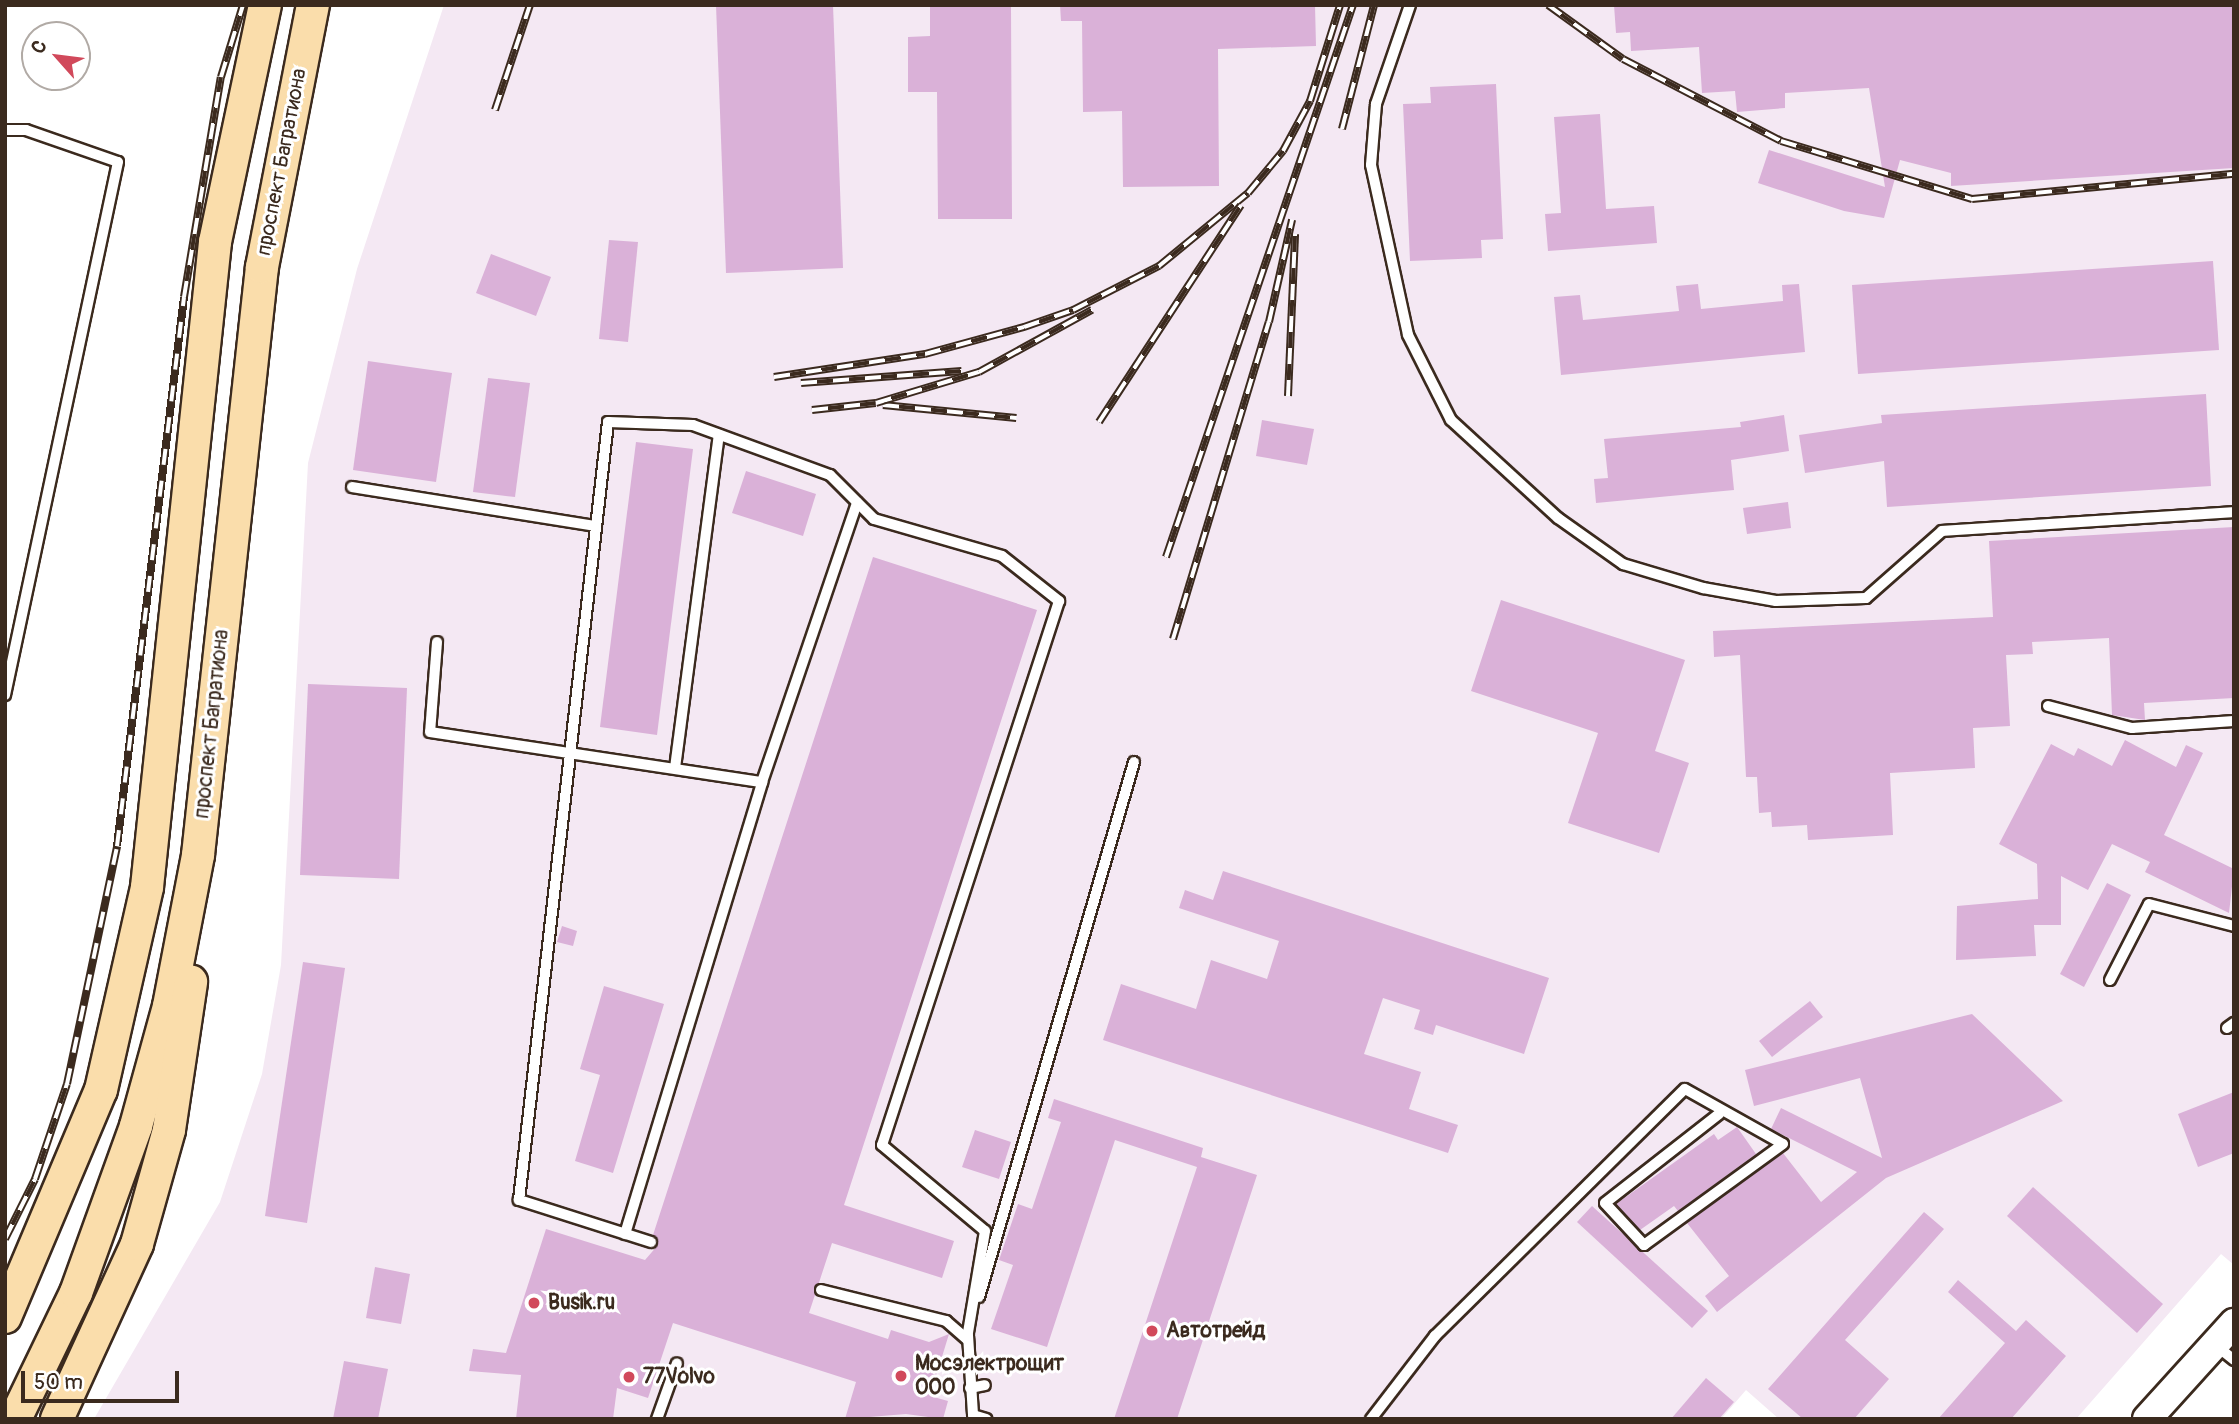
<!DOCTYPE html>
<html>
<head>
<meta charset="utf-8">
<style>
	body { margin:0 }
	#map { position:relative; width:2239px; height:1424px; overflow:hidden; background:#fff; font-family:Pangolin,sans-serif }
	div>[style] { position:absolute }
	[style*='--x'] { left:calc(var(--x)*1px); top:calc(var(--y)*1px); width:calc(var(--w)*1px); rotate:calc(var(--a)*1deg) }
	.built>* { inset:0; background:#f4e8f3 }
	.building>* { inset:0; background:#dab1d8 }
	.roads { filter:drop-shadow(2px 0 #3b2a1e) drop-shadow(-2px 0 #3b2a1e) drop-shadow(0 2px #3b2a1e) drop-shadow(0 -2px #3b2a1e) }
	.lane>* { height:10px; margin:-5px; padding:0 5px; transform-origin:5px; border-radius:5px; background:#fff }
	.secondary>* { height:28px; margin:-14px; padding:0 14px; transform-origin:14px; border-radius:14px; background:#fff }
	.primary>* { height:32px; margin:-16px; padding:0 16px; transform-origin:16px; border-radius:16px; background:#faddab }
	.rail>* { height:8px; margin-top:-4px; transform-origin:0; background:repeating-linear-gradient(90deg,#fff 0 16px,#3b2a1e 0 32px); box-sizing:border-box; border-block:2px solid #3b2a1e }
	.dots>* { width:19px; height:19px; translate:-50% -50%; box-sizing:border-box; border:4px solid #fff; border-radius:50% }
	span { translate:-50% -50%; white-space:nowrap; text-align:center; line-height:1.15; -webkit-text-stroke:6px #fff; paint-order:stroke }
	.street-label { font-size:21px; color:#3b2a1e }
	.poi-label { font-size:21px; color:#3b2a1e; font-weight:700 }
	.left { translate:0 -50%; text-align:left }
	.frame { position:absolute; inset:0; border:7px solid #3b2a1e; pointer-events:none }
	.north { position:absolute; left:21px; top:21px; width:70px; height:70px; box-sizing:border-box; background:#fff; border:2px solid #b1aaa5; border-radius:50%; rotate:298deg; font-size:19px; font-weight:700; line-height:28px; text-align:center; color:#3b2a1e }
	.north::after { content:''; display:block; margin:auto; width:24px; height:32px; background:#d1495b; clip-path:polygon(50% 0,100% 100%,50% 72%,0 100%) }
	.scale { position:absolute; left:21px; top:1371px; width:158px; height:32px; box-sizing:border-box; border:4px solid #3b2a1e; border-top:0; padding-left:9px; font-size:21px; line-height:24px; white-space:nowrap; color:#3b2a1e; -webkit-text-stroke:5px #fff; paint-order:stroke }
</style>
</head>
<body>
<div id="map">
	<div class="built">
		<div style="clip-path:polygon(444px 5px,2234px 5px,2234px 1265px,2221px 1254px,2076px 1419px,1779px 1419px,1746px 1390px,1721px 1419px,94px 1419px,220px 1202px,262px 1074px,281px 965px,308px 463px,357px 269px)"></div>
	</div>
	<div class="building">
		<div style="clip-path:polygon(716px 5px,833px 5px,843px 268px,726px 273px)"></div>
		<div style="clip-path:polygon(930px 5px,1011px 5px,1012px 219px,938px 219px,937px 92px,908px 92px,908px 37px,930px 36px)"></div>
		<div style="clip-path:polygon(1060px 5px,1315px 5px,1316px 46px,1218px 49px,1219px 186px,1123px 187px,1122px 111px,1083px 112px,1082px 21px,1061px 21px)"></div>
		<div style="clip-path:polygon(1614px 5px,2234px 5px,2234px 168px,1951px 186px,1951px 173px,1900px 160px,1884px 218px,1844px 211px,1758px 183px,1769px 150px,1885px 187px,1869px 88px,1785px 93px,1785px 108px,1737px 112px,1735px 91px,1702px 93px,1699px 47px,1631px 51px,1630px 32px,1616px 33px)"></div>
		<div style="clip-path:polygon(1496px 84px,1503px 239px,1481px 240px,1482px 258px,1410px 261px,1403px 104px,1431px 103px,1430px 87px)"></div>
		<div style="clip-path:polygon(1600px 114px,1606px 209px,1654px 206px,1657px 243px,1548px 251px,1545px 214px,1561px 213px,1554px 117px)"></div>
		<div style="clip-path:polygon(609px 240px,638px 242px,628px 342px,599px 339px)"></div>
		<div style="clip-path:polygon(491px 254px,551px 277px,536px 316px,476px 293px)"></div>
		<div style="clip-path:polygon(2213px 261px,2219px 350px,1858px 374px,1852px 285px)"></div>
		<div style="clip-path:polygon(1698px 284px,1701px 309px,1783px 301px,1782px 285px,1799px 284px,1805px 352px,1561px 375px,1554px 297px,1580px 295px,1583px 320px,1679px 311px,1676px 286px)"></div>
		<div style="clip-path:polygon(368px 361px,452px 373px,436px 482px,353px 470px)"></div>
		<div style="clip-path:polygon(488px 378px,530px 383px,515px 497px,473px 492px)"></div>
		<div style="clip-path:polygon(2206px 394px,2211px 486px,1887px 507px,1884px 461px,1805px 473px,1799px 435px,1882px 423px,1881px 415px)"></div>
		<div style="clip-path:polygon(1784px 415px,1789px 451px,1731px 460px,1734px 490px,1596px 503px,1594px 479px,1608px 478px,1604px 439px,1741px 427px,1740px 422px)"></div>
		<div style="clip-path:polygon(1262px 420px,1314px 429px,1307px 465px,1256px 456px)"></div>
		<div style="clip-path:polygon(636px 442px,693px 449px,657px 735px,600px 727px)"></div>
		<div style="clip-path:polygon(746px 471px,816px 494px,803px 536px,732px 513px)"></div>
		<div style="clip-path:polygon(1788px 502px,1791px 528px,1747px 534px,1743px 508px)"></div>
		<div style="clip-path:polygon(2234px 527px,2234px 698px,2144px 703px,2145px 720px,2112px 715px,2109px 638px,2032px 642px,2033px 654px,2006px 655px,2010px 726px,1973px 728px,1975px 768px,1890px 773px,1893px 835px,1808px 840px,1807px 825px,1772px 827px,1771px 812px,1759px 813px,1757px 777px,1746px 777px,1740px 655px,1714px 657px,1713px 631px,1993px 617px,1989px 541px)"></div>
		<div style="clip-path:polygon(873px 557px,1037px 610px,844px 1205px,954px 1241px,942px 1278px,832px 1243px,809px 1313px,888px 1339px,891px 1330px,929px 1342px,949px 1334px,930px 1396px,948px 1401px,943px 1419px,906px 1414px,845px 1419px,856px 1382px,673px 1323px,648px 1398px,617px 1388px,613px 1419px,516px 1419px,521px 1375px,469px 1371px,473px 1349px,506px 1353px,546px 1229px,645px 1260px,658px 1245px,653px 1235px)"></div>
		<div style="clip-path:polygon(1501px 600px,1685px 660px,1655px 751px,1689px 763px,1659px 853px,1568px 823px,1598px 733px,1471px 691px)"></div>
		<div style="clip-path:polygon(308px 684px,407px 688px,399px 879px,300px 875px)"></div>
		<div style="clip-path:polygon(2125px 740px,2176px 767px,2186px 745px,2203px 753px,2164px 835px,2234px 869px,2229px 913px,2145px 872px,2150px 862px,2112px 844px,2088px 890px,2061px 876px,2061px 925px,2034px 925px,2036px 956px,1956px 960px,1957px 906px,2038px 899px,2037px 864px,1999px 844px,2051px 744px,2074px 756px,2078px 748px,2112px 766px)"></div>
		<div style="clip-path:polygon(1223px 871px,1549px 978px,1524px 1054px,1436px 1025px,1433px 1035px,1414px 1029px,1420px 1010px,1383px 998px,1364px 1054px,1421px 1072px,1409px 1109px,1458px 1125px,1448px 1153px,1103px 1040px,1121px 984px,1196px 1009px,1211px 960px,1267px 979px,1279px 941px,1179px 908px,1185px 890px,1213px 900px)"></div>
		<div style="clip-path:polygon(2107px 883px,2131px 895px,2084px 987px,2060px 974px)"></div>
		<div style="clip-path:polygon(562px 926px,577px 931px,573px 946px,557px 942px)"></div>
		<div style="clip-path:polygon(303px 962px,345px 968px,307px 1223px,265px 1216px)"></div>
		<div style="clip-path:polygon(604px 986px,664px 1004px,613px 1173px,575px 1161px,600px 1075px,580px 1069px)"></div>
		<div style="clip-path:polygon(1810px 1001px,1823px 1017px,1772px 1057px,1759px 1041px)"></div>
		<div style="clip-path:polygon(1972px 1014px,2063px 1101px,1886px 1178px,1717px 1312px,1705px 1296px,1729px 1276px,1687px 1223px,1783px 1153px,1821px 1202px,1857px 1172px,1771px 1129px,1781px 1108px,1882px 1158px,1860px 1078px,1754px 1106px,1745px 1070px)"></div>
		<div style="clip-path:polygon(2234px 1092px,2234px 1153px,2198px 1167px,2178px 1114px)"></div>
		<div style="clip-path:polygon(1054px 1099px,1203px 1148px,1201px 1157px,1257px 1175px,1177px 1419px,1114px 1419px,1197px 1167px,1115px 1140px,1047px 1347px,991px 1329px,1013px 1265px,999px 1260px,1018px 1204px,1032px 1209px,1061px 1122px,1048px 1118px)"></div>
		<div style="clip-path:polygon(1737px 1127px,1756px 1154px,1678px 1211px,1674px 1206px,1640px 1230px,1616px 1204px,1714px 1134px,1718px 1140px)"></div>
		<div style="clip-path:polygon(975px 1130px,1011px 1142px,999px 1179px,962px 1167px)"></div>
		<div style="clip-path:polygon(2033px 1187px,2163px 1304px,2137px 1333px,2007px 1216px)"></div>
		<div style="clip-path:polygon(1592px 1206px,1708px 1311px,1692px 1328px,1577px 1222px)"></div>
		<div style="clip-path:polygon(1924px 1212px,1944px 1229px,1845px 1340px,1889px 1379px,1854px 1419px,1803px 1419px,1768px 1389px)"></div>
		<div style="clip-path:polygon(375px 1267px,410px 1274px,401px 1324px,366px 1318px)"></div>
		<div style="clip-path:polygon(1958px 1280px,2016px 1331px,2026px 1320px,2066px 1356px,2011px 1419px,1938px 1419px,2005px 1343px,1948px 1292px)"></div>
		<div style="clip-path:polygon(344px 1361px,388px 1369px,378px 1419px,333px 1419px)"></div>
		<div style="clip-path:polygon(1706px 1378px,1734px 1402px,1719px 1419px,1671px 1419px)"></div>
	</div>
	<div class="roads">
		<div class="lane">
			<div style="--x:1410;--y:5;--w:105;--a:109"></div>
			<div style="--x:1376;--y:104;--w:61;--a:94.7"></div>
			<div style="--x:1371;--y:165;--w:174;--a:77.7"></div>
			<div style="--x:1408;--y:335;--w:95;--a:63.2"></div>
			<div style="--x:1451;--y:420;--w:145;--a:42.5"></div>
			<div style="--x:1558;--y:518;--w:80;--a:35.3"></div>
			<div style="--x:1623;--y:564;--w:84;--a:16.7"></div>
			<div style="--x:1703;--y:588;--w:74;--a:10.1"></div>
			<div style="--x:1776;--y:601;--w:90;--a:-1.9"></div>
			<div style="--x:1866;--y:598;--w:101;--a:-41.4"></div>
			<div style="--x:1942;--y:531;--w:293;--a:-3.7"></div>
			<div style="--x:5;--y:130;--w:21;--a:0"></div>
			<div style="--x:26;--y:130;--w:97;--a:19.2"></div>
			<div style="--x:118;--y:162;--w:545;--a:101.97"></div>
			<div style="--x:352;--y:487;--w:247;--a:9.1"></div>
			<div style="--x:437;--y:642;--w:90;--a:94.4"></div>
			<div style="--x:430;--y:732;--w:336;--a:8.6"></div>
			<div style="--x:2048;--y:706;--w:87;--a:14.7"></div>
			<div style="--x:2132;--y:728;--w:102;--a:-3.9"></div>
			<div style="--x:675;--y:768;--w:336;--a:-82.5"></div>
			<div style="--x:2110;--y:980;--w:85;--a:-62.8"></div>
			<div style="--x:2149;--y:904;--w:88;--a:14.5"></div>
			<div style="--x:2227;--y:1028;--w:9;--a:-36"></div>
			<div style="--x:625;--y:1234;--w:472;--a:-73.1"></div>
			<div style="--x:762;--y:782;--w:295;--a:-71.2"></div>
			<div style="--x:651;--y:1242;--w:139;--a:-162.3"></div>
			<div style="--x:519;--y:1200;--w:783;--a:-83.47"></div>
			<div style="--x:608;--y:422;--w:85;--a:2"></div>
			<div style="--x:693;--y:425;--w:146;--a:20.1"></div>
			<div style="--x:830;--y:475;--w:62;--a:45"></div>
			<div style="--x:874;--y:519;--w:133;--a:16.1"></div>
			<div style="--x:1002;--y:556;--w:73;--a:38.3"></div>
			<div style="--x:1059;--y:601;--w:572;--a:108.02"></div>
			<div style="--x:882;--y:1145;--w:134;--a:39.9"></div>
			<div style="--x:985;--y:1231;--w:109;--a:99.5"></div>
			<div style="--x:821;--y:1290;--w:129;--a:13.9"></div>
			<div style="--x:946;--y:1321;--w:28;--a:41"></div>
			<div style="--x:979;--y:1297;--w:557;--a:-73.84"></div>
			<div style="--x:968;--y:1335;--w:80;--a:86.4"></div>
			<div style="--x:973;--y:1415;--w:14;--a:17"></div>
			<div style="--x:2218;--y:1347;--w:21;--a:39"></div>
			<div style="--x:970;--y:1388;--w:15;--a:-11"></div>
			<div style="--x:657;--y:1419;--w:59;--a:-70.3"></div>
			<div style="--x:1371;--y:1419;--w:105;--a:-52.4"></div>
			<div style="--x:1435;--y:1336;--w:351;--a:-44.7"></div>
			<div style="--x:1685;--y:1089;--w:112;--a:29.3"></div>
			<div style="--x:1783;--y:1144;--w:172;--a:144"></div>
			<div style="--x:1644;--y:1245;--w:57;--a:-132.9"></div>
			<div style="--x:1605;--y:1203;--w:145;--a:-38"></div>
		</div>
		<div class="secondary">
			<div style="--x:2147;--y:1419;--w:130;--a:-47.8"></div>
		</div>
		<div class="primary">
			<div style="--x:5;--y:1317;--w:246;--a:-67.1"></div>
			<div style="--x:101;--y:1090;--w:208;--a:-77.2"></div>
			<div style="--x:147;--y:887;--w:649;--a:-83.98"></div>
			<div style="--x:215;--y:242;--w:242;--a:-78.1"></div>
			<div style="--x:15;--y:1419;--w:140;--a:-64.2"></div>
			<div style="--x:76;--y:1293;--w:177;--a:-70.2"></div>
			<div style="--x:136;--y:1126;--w:124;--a:-74.6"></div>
			<div style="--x:169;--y:1006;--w:154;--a:-79.1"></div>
			<div style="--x:198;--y:855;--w:591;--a:-83.79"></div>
			<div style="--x:262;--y:267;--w:267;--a:-79"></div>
			<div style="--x:57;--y:1419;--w:192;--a:-65.4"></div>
			<div style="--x:137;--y:1244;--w:118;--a:-74.3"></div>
			<div style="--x:169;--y:1130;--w:150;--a:-81.5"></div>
		</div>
	</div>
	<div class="rail">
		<div style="--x:1548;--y:5;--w:92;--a:35.8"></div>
		<div style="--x:1623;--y:59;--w:178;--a:27.4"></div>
		<div style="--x:1781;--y:141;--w:200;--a:16.9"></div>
		<div style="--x:1972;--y:199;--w:263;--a:-5.5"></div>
		<div style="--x:495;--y:110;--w:111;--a:-71.6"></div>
		<div style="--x:1342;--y:129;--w:128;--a:-75.5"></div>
		<div style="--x:774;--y:377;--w:153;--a:-8.7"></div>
		<div style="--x:925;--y:354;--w:103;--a:-15.3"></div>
		<div style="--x:1024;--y:327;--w:52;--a:-19.1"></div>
		<div style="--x:1073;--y:310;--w:97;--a:-27.1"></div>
		<div style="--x:1159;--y:266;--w:115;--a:-39.4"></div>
		<div style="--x:1248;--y:193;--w:55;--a:-50.2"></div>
		<div style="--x:1283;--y:151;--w:57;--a:-61.6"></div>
		<div style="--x:1310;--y:101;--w:101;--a:-72.6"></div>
		<div style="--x:801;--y:383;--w:161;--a:-4.3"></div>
		<div style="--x:1288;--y:396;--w:162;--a:-87.5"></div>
		<div style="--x:883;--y:405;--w:134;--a:5.6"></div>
		<div style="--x:812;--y:410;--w:64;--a:-6.2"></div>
		<div style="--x:876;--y:403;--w:108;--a:-16.8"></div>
		<div style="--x:979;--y:372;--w:129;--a:-28.8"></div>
		<div style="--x:1099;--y:422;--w:259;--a:-56.8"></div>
		<div style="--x:1166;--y:557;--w:583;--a:-71.29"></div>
		<div style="--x:1173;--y:639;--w:331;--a:-73.2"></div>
		<div style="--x:1269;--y:322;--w:105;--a:-77.3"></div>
		<div style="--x:5;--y:1239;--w:67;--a:-63.4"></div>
		<div style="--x:35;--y:1179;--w:100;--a:-71.4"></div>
		<div style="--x:67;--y:1084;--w:243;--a:-78.1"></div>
		<div style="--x:117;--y:846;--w:553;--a:-83.04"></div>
		<div style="--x:184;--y:297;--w:223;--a:-80.5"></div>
		<div style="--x:221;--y:77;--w:75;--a:-73"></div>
	</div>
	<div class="dots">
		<div style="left:534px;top:1303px;background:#d1495b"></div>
		<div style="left:1152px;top:1331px;background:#d1495b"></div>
		<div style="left:901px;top:1376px;background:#d1495b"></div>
		<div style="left:629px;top:1377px;background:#d1495b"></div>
	</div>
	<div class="street-label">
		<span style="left:282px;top:162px;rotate:-79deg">проспект Багратиона</span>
		<span style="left:212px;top:724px;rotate:-84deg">проспект Багратиона</span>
	</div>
	<div class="poi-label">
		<span class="left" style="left:548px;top:1303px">Busik.ru</span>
		<span class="left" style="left:1166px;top:1331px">Автотрейд</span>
		<span class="left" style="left:915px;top:1376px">Мосэлектрощит<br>ООО</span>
		<span class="left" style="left:643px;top:1377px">77Volvo</span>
	</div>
	<div class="frame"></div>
	<div class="north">С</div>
	<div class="scale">50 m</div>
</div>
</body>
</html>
